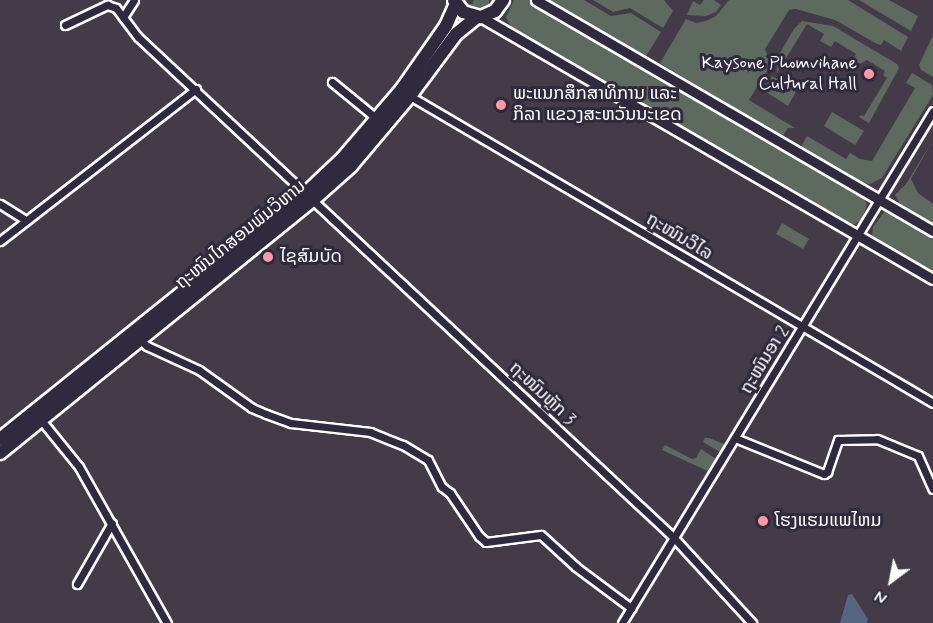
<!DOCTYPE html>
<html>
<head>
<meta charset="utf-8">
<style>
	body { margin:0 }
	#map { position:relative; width:933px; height:623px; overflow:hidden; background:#433b47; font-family:Mynerve,"Noto Sans Lao",sans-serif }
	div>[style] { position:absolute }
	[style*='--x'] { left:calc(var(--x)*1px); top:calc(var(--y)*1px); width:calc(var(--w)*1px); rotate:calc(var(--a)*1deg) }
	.green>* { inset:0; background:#5e6a5f }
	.water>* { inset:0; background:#566580 }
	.roads { filter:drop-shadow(2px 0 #fff) drop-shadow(-2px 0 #fff) drop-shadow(0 2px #fff) drop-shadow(0 -2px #fff) }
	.street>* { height:7px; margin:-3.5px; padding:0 3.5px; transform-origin:3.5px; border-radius:3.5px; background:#2f2a3d }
	.secondary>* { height:9px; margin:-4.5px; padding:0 4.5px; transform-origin:4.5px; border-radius:4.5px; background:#2f2a3d }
	.highway>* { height:12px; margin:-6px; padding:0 6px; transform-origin:6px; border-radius:6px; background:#2f2a3d }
	.dots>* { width:16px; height:16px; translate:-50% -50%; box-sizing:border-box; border:3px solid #2f2a3d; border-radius:50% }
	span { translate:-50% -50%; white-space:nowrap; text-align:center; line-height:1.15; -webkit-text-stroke:6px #2f2a3d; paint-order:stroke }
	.poi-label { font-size:18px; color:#fff }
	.right { translate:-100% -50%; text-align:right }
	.left { translate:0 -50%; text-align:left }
	.street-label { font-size:18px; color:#fff }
	.north { position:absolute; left:861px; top:551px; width:60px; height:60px; -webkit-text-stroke:4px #2f2a3d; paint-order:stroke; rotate:212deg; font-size:16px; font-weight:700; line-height:24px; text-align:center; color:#fff }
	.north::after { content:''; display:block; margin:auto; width:21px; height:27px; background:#fff; clip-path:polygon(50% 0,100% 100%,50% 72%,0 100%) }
</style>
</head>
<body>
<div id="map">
	<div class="green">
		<div style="clip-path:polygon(474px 0,489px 0,489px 5px,479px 9px,467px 4px,472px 4px)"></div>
		<div style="clip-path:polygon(514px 0,530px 0,861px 194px,867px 204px,862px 219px,855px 224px,847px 225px,512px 29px,506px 17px)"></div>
		<div style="clip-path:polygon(549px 0,584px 0,611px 16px,631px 13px,661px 32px,646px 56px)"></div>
		<div style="clip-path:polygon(593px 0,664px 0,673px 11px,663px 28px,630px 8px,613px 12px)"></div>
		<div style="clip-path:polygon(704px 0,714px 0,721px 5px,716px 12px,706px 16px,687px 15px,693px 1px,700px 5px)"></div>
		<div style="clip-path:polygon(729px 0,848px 0,908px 37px,901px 51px,884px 40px,881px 45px,877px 44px,835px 20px,796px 9px,789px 10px,765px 49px,768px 58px,767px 71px,749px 100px,795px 128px,788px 128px,782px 137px,660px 63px,686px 19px,696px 23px,706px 21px,716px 16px)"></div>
		<div style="clip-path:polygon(859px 0,889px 0,918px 16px,911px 31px)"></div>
		<div style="clip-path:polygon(802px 21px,833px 26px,897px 64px,899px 68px,869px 123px,859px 117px,861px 115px,864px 116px,887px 78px,883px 75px,885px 71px,867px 60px,860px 64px,853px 60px,856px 54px,835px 41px,831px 47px,820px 41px,824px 34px,807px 24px,777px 73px,777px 58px,794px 29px)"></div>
		<div style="clip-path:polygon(933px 35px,933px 77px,921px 70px,919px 65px)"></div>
		<div style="clip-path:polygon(912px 73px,932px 85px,933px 95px,882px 178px,870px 184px,864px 183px,801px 147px,807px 136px,846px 159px,850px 153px,860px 159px,872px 161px,915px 88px,906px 83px)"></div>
		<div style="clip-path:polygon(772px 76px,796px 92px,788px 106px,763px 90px)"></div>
		<div style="clip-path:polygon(832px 112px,864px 131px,855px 145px,824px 126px)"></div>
		<div style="clip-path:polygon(933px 140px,911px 179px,918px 193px,933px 204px,933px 224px,901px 205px,895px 195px,906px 184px)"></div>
		<div style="clip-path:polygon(884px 212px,896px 214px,933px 235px,933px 275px,872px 238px,873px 227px)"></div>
		<div style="clip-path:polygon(782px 223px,809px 239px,803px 249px,776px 234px)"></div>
		<div style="clip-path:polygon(705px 438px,709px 438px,729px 446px,723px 454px,703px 442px)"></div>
		<div style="clip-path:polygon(665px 445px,692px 459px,696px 458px,701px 449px,719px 461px,712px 473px,662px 450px)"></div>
	</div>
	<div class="water">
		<div style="clip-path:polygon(852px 594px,868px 619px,867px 623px,840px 623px,848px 595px)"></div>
	</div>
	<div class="roads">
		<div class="street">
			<div style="--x:123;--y:17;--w:20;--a:-57"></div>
			<div style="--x:65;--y:25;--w:47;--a:-25.5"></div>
			<div style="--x:107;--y:5;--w:9;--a:18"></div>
			<div style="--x:116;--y:8;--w:36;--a:53"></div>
			<div style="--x:138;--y:37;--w:732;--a:43.06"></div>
			<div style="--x:673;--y:537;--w:117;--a:47.4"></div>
			<div style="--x:332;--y:82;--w:58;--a:39.4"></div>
			<div style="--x:410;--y:96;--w:606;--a:30.41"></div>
			<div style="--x:0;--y:204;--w:31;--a:32"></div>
			<div style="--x:0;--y:241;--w:248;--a:-37.8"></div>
			<div style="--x:140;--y:340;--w:9;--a:41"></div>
			<div style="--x:147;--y:346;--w:57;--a:24.8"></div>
			<div style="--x:199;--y:370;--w:65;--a:35.6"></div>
			<div style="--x:252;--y:408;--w:15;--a:23"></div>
			<div style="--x:266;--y:414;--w:27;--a:20"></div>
			<div style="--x:291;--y:423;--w:80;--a:6.5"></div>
			<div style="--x:370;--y:432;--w:35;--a:22"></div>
			<div style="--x:403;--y:445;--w:29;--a:31"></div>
			<div style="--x:428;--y:460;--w:30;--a:63"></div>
			<div style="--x:442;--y:487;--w:10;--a:37"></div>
			<div style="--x:450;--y:493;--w:52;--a:56"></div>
			<div style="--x:479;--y:536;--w:9;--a:41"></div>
			<div style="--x:486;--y:542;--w:55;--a:-7.3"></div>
			<div style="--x:541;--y:535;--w:47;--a:42.4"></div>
			<div style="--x:576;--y:567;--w:69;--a:36.7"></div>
			<div style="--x:41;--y:420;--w:60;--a:51"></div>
			<div style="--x:79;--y:467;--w:179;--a:60.6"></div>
			<div style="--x:735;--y:438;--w:96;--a:22"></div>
			<div style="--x:824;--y:474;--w:4;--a:-34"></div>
			<div style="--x:827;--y:472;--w:34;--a:-71"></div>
			<div style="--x:838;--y:440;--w:39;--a:-1"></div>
			<div style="--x:877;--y:439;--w:44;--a:22.5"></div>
			<div style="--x:918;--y:456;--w:36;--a:66"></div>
			<div style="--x:77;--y:584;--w:70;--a:-60.2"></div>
			<div style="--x:622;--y:623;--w:599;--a:-58.72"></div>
		</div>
		<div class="secondary">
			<div style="--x:536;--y:0;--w:459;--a:30.2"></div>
			<div style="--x:481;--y:17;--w:522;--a:30.1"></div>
		</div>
		<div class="highway">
			<div style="--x:454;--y:0;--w:15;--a:53"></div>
			<div style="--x:463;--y:12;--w:19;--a:16"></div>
			<div style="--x:481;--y:17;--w:15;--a:-23"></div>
			<div style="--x:495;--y:11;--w:14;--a:-54"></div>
			<div style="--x:0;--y:439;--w:394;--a:-38.8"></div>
			<div style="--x:307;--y:192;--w:50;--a:-43.4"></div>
			<div style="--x:343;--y:158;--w:91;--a:-49.5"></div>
			<div style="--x:402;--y:89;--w:77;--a:-55.1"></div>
			<div style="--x:446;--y:26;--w:24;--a:-66"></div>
			<div style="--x:0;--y:453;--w:404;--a:-39"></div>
			<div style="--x:314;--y:199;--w:50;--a:-41.7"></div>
			<div style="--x:351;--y:166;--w:92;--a:-49.9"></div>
			<div style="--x:410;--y:96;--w:77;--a:-53.4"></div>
			<div style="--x:456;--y:34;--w:27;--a:-39"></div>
		</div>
	</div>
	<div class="dots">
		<div style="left:869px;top:74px;background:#ff9aa2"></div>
		<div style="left:501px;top:105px;background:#ff9aa2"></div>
		<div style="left:268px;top:257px;background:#ff9aa2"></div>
		<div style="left:763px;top:521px;background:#ff9aa2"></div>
	</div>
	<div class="poi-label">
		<span class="right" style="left:857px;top:74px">Kaysone Phomvihane<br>Cultural Hall</span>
		<span class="left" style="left:513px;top:105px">ພະແນກສຶກສາທິການ ແລະ<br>ກິລາ ແຂວງສະຫວັນນະເຂດ</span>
		<span class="left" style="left:280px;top:257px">ໄຊສົມບັດ</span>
		<span class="left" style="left:775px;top:521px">ໂຮງແຮມແພໄຫມ</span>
	</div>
	<div class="street-label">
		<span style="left:241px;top:235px;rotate:-39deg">ຖະໜົນໄກສອນພົມວິຫານ</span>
		<span style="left:679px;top:237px;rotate:31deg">ຖະໜົນວິໄລ</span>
		<span style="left:765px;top:360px;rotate:-59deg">ຖະໜົນອາ 2</span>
		<span style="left:542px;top:394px;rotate:43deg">ຖະໜົນຫຼັກ 3</span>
	</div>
	<div class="north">N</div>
</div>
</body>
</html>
